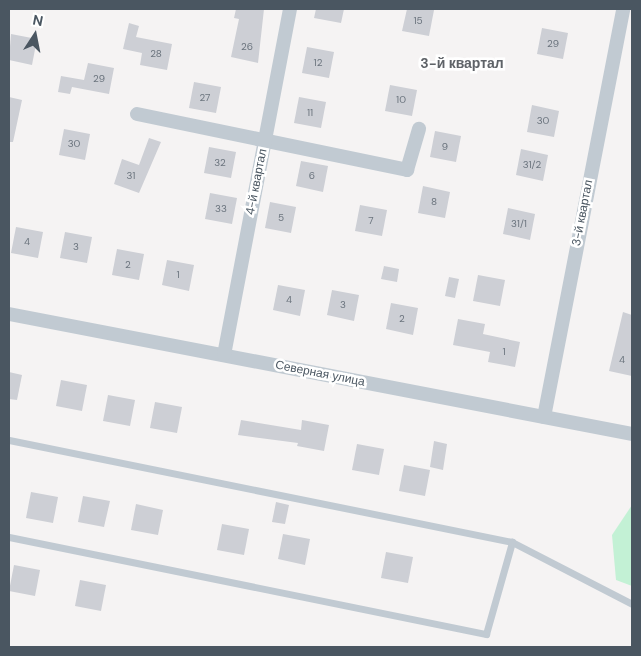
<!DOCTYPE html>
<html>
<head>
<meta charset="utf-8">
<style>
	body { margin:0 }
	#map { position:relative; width:641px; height:656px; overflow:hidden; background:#f5f3f3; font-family:"DM Sans",sans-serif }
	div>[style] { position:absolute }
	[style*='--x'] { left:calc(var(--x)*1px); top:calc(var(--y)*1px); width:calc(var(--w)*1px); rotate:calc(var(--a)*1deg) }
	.green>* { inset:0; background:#c3f1d5 }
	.building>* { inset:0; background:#cdcfd5 }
	.lane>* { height:7px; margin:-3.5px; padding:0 3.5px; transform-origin:3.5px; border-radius:3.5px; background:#c1cad2 }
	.street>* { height:14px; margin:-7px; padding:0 7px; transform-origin:7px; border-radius:7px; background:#c1cad2 }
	span { translate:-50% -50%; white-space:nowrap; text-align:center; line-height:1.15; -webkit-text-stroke:5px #fff; paint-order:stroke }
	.number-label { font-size:10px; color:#6b747e }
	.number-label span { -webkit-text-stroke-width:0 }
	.street-label { font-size:12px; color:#4a5661 }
	.neighbourhood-label { font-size:14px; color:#5f6368; font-weight:700 }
	.frame { position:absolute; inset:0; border:10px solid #4a5661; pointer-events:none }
	.north { position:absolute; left:10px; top:10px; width:50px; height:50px; -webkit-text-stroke:4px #fff; paint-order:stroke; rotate:11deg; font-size:14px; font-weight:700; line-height:20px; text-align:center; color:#4a5661 }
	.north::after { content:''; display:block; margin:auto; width:18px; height:22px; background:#4a5661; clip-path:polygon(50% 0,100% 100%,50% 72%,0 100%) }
</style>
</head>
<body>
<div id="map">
	<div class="green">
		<div style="clip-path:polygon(632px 505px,632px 586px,616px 580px,612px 535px)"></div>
	</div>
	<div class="building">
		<div style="clip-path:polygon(236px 9px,264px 9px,258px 63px,231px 57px,239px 19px,234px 18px)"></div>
		<div style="clip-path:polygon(316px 9px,344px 9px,341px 23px,314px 18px)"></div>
		<div style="clip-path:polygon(407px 9px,434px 10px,429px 36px,402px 31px)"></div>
		<div style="clip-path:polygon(129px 23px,139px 26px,136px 37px,172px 44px,167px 70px,140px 65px,142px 53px,123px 49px)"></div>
		<div style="clip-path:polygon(542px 28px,568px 33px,563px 59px,537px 54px)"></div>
		<div style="clip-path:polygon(11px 34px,37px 39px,32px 65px,9px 60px)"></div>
		<div style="clip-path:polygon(307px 47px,334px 52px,329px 78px,302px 73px)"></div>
		<div style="clip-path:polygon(88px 63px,114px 68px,109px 94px,72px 87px,70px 94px,58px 92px,61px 76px,84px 80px)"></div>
		<div style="clip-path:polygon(194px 82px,221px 87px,216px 113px,189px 108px)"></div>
		<div style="clip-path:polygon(390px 85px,417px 90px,412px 116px,385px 111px)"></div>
		<div style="clip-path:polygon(9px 97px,22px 100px,13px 142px,9px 142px)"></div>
		<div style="clip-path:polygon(299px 97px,326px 102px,321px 128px,294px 123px)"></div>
		<div style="clip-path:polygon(532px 105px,559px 111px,554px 137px,527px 132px)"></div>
		<div style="clip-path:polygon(64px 129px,90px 134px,85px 160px,59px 155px)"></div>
		<div style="clip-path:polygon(435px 131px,461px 136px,456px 162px,430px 157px)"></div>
		<div style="clip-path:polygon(149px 138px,161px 142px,139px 193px,114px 184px,122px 159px,139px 165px)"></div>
		<div style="clip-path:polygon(209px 147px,236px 152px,231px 178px,204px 173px)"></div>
		<div style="clip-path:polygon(521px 149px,548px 155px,543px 181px,516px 175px)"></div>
		<div style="clip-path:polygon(301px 161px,328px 166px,323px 192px,296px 186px)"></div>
		<div style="clip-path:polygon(423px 186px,450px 192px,445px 218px,418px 213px)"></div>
		<div style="clip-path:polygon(210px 193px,237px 198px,232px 224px,205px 219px)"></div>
		<div style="clip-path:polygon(270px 202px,296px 207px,291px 233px,265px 228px)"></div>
		<div style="clip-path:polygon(360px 205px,387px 210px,382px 236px,355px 231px)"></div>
		<div style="clip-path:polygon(508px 208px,535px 214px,530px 240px,503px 234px)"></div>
		<div style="clip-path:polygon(16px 227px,43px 232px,38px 258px,11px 253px)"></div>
		<div style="clip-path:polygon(65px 232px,92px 237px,87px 263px,60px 258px)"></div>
		<div style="clip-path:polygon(117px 249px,144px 254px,139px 280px,112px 275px)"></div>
		<div style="clip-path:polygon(167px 260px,194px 265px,189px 291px,162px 285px)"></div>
		<div style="clip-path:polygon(384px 266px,399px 269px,397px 282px,381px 279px)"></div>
		<div style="clip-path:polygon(478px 275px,505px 280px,500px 306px,473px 301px)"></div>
		<div style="clip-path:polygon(449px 277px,459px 279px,455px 298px,445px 296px)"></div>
		<div style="clip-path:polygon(278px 285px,305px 290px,300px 316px,273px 310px)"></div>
		<div style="clip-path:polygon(332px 290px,359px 295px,354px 321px,327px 315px)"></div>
		<div style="clip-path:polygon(391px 303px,418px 308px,413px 335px,386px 329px)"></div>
		<div style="clip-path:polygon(623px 312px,632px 315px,632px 376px,609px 371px)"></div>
		<div style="clip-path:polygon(458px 319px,485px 324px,483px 334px,520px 342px,515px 367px,488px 362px,490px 352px,453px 345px)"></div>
		<div style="clip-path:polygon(9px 372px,22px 375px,17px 400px,9px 399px)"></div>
		<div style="clip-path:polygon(61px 380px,87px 385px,82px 411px,56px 406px)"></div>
		<div style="clip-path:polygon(108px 395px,135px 400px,130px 426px,103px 421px)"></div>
		<div style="clip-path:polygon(155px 402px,182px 407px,177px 433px,150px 428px)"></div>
		<div style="clip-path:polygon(241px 420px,301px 430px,302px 420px,329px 425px,324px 451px,297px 446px,298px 443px,238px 435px)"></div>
		<div style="clip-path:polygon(434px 441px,447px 444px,443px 470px,430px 467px)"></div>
		<div style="clip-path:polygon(357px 444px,384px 449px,379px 475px,352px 470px)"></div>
		<div style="clip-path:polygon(404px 465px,430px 470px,425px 496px,399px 491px)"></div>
		<div style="clip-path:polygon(31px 492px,58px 497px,53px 523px,26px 518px)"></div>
		<div style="clip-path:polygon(83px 496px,110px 501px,104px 527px,78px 522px)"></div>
		<div style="clip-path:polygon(276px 502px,289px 505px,285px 524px,272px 522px)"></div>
		<div style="clip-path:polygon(136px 504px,163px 510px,158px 535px,131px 530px)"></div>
		<div style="clip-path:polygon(222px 524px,249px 529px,244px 555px,217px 550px)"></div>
		<div style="clip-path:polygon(283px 534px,310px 539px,305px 565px,278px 559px)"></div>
		<div style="clip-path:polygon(386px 552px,413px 557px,408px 583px,381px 578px)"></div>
		<div style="clip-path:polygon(14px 565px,40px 570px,35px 596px,9px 591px)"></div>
		<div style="clip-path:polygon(80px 580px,106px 585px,101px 611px,75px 606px)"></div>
	</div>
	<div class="lane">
		<div style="--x:9;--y:440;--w:513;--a:11.46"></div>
		<div style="--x:512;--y:542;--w:135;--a:27.3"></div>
		<div style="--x:9;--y:537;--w:487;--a:11.5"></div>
		<div style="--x:486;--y:634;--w:96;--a:-74.2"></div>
	</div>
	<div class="street">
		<div style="--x:137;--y:114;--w:276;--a:11.7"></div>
		<div style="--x:407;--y:170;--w:43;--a:-73.7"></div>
		<div style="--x:9;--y:314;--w:634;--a:10.9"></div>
		<div style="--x:224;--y:355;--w:352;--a:-79.2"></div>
		<div style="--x:544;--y:417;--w:416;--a:-79"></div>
	</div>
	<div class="number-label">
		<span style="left:418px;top:21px">15</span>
		<span style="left:553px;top:44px">29</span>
		<span style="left:247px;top:47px">26</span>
		<span style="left:156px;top:54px">28</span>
		<span style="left:318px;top:63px">12</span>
		<span style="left:99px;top:79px">29</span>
		<span style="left:205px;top:98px">27</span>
		<span style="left:401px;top:100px">10</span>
		<span style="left:310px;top:113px">11</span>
		<span style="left:543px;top:121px">30</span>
		<span style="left:74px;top:144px">30</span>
		<span style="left:445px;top:147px">9</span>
		<span style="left:220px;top:163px">32</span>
		<span style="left:532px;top:165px">31/2</span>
		<span style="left:131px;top:176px">31</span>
		<span style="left:312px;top:176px">6</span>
		<span style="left:434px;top:202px">8</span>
		<span style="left:221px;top:209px">33</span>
		<span style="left:281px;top:218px">5</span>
		<span style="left:371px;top:221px">7</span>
		<span style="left:519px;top:224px">31/1</span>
		<span style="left:27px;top:242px">4</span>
		<span style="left:76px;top:247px">3</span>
		<span style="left:128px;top:265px">2</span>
		<span style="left:178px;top:275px">1</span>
		<span style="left:289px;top:300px">4</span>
		<span style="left:343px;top:305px">3</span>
		<span style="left:402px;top:319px">2</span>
		<span style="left:504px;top:352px">1</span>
		<span style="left:622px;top:360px">4</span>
	</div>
	<div class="street-label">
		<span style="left:257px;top:182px;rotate:-79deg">4-й квартал</span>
		<span style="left:583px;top:213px;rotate:-79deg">3-й квартал</span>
		<span style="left:320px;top:374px;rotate:11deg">Северная улица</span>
	</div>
	<div class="neighbourhood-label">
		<span style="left:462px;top:63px">3-й квартал</span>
	</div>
	<div class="frame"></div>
	<div class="north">N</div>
</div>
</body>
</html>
